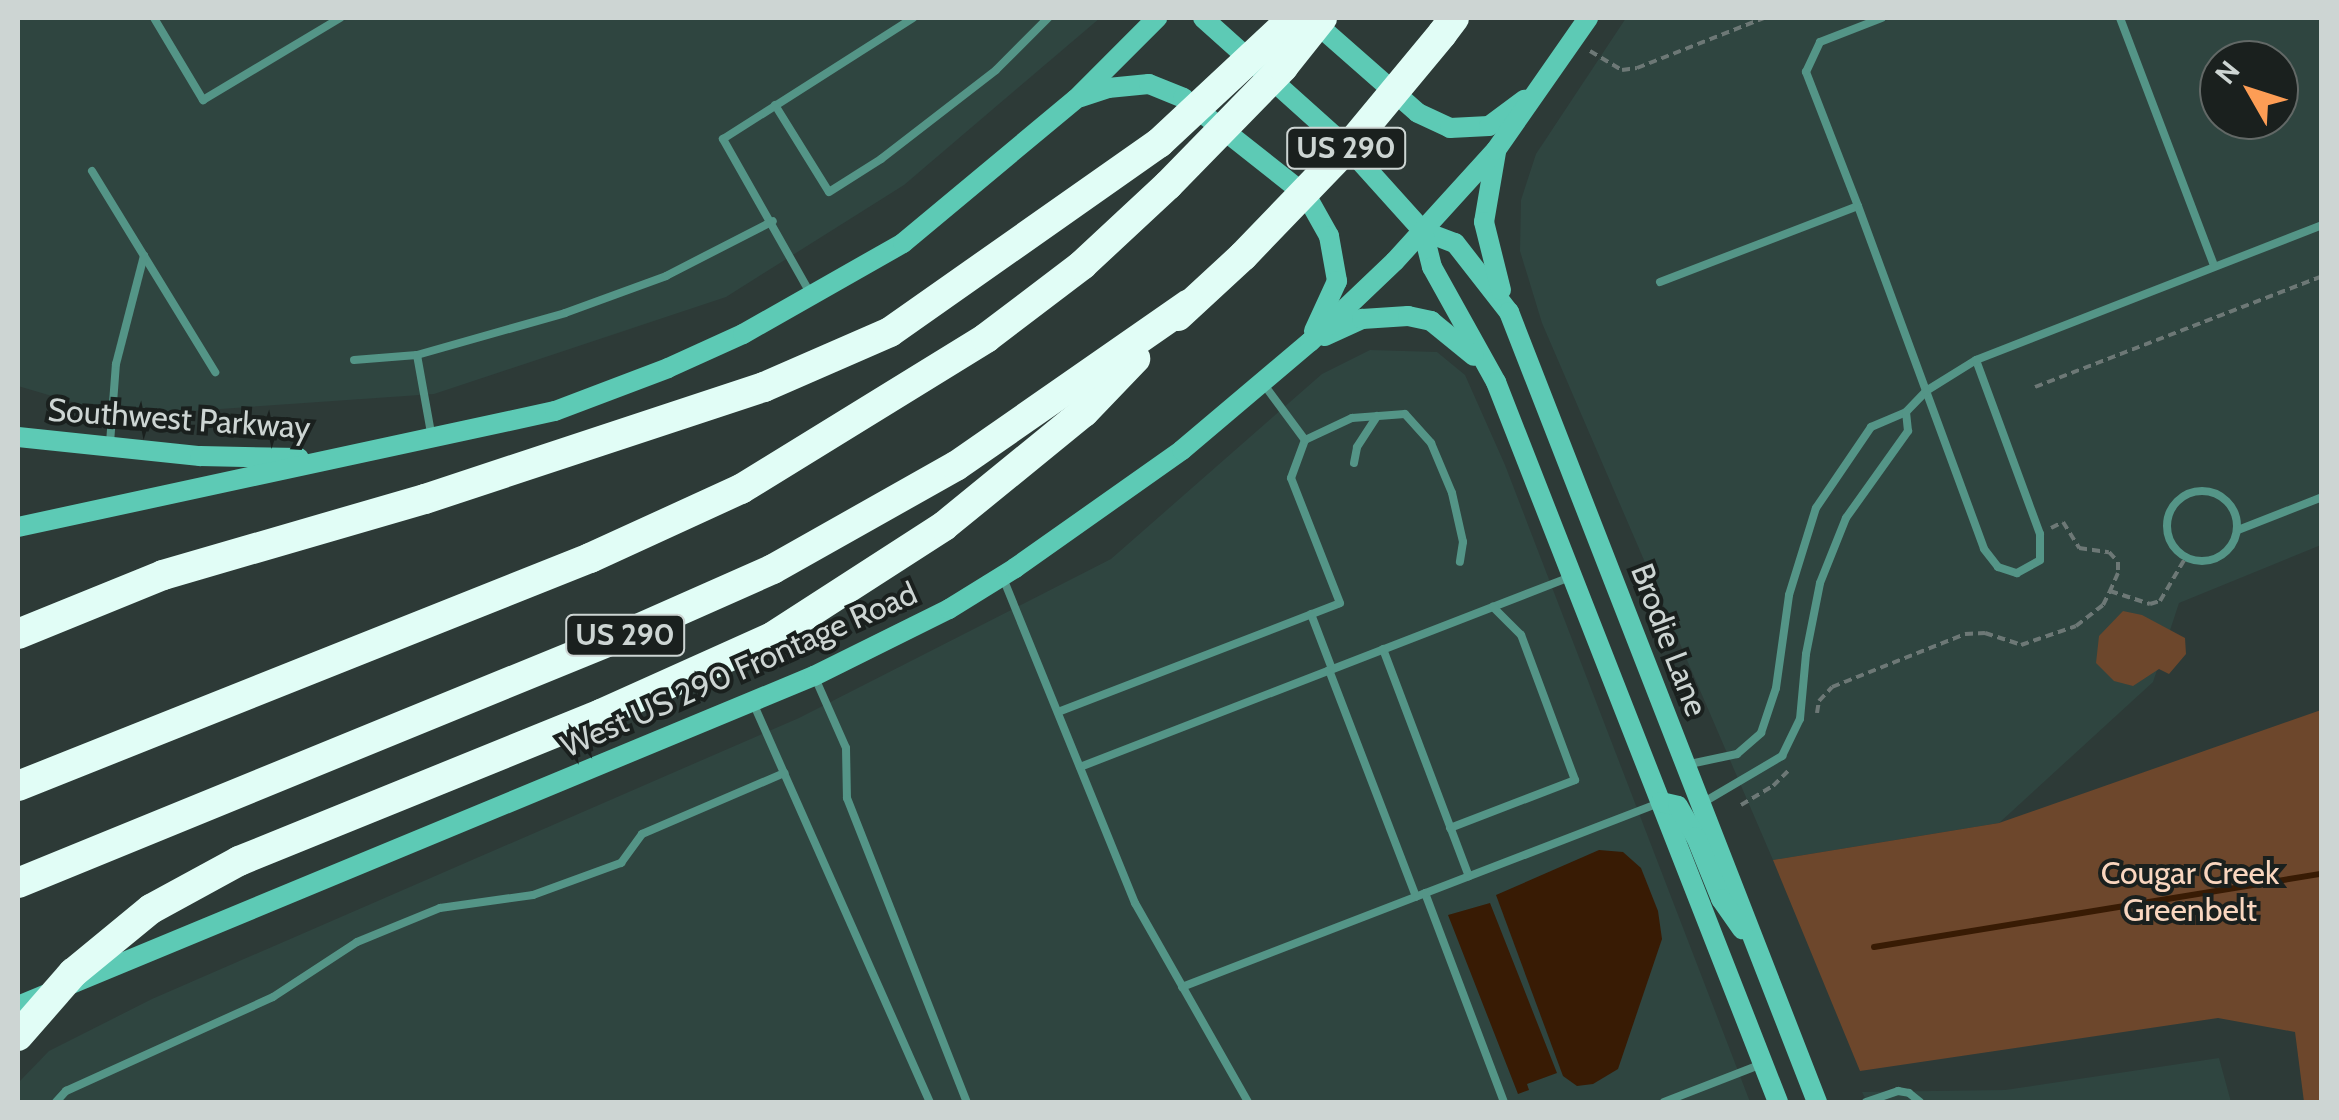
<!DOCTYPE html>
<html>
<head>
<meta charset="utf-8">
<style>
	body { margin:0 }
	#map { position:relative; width:2339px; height:1120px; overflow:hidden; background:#2d3a37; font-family:Cabin,sans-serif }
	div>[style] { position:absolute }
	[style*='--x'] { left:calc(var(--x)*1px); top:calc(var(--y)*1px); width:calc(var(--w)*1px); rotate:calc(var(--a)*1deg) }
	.built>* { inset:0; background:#2f4540 }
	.green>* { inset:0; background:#6d472c }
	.water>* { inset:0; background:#381b04 }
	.stream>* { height:6px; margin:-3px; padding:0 3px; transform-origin:3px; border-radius:3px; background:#381b04 }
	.path>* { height:4px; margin-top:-2px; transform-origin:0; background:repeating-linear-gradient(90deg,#6d7876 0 8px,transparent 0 13px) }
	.lane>* { height:8px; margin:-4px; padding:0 4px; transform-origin:4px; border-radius:4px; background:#549587 }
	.lane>.ring { margin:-4px; padding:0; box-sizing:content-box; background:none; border:8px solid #549587; border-radius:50% }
	.secondary>* { height:20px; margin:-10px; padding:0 10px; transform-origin:10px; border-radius:10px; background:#5dcab5 }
	.highway>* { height:30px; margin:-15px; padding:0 15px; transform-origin:15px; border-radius:15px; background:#e1fdf6 }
	.highway-bridge>* { height:30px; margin:-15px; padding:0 15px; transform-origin:15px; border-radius:15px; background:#e1fdf6 }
	span { translate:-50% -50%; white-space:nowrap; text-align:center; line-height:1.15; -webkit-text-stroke:8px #1a201e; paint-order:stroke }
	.shield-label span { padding:2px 8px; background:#1a201e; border:2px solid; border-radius:8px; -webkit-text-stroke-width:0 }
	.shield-label { font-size:30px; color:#cdd5d3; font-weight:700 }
	.street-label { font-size:32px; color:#cdd5d3 }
	.park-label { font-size:32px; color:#f9d6bf }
	.frame { position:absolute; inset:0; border:20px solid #cdd5d3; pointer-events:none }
	.north { position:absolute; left:2199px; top:40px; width:100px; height:100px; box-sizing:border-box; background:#1a201e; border:2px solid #626866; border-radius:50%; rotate:309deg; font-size:28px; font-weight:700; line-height:40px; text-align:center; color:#cdd5d3 }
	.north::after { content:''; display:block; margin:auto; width:35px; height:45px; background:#fd9d55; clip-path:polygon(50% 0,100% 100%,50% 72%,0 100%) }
</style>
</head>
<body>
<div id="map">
	<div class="built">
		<div style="clip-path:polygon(18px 18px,1100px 18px,904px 185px,726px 297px,434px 394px,120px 416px,18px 386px)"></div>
		<div style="clip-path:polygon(evenodd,1626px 18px,2321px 18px,2321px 545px,2179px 603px,2153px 682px,1999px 823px,1773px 860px,1542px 323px,1520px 251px,1521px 200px,1536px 154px,1626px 18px,2219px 60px,2279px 60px,2279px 120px,2219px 120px,2219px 60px)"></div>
		<div style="clip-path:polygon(1370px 350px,1437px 352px,1465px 375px,1505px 465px,1750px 1102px,18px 1102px,18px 1083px,49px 1051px,152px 999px,799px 718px,1111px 559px,1322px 374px)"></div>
		<div style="clip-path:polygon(2219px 1058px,2231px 1102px,1867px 1102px,1862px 1092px,2005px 1090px)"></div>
	</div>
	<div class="green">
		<div style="clip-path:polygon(2123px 611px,2142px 615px,2185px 638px,2186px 654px,2169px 674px,2159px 669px,2133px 686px,2114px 681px,2096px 663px,2099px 636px)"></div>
		<div style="clip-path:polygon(2321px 710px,2321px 1102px,2304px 1102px,2295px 1032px,2218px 1018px,1860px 1071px,1773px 860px,1999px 823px)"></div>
	</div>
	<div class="water">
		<div style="clip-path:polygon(1599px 850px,1623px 852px,1641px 868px,1658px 911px,1662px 939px,1618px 1069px,1593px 1084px,1577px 1086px,1563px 1076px,1496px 895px)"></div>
		<div style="clip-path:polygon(1490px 903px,1557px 1073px,1527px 1084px,1529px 1090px,1518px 1094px,1448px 915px)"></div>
	</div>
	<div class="stream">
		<div style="--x:1874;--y:947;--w:454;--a:-9.3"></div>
	</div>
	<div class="path">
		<div style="--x:1590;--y:51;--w:37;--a:31"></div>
		<div style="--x:1622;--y:70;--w:15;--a:-8"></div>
		<div style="--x:1637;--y:68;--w:136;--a:-21.5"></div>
		<div style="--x:2035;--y:387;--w:308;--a:-21.1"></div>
		<div style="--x:2051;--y:528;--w:13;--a:-27"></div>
		<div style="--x:2063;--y:522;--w:31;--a:58"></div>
		<div style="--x:2079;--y:548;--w:30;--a:8"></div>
		<div style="--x:2109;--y:552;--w:13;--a:48"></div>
		<div style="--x:2118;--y:562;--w:11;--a:90"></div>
		<div style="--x:2118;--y:573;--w:20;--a:114"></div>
		<div style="--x:1817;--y:713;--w:12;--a:-81"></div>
		<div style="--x:1819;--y:701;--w:19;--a:-47"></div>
		<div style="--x:1832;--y:687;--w:143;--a:-21.7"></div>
		<div style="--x:1965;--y:634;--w:20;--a:-3"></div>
		<div style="--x:1985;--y:633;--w:38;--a:18"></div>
		<div style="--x:2021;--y:645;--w:58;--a:-19.1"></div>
		<div style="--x:2076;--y:626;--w:34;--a:-38"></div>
		<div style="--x:2103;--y:605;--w:16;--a:-63"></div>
		<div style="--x:2110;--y:591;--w:42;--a:18"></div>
		<div style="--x:2150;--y:604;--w:10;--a:-17"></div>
		<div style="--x:2160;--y:601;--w:51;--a:-59.4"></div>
		<div style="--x:1741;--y:805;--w:37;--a:-31"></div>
		<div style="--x:1773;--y:786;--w:23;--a:-45"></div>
	</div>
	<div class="lane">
		<div style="--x:154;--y:18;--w:96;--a:59.1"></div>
		<div style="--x:203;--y:100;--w:160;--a:-30.9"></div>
		<div style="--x:2120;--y:18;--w:264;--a:69.2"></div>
		<div style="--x:775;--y:105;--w:102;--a:58.2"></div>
		<div style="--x:829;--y:192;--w:62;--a:-32.4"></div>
		<div style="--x:881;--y:159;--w:145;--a:-37.7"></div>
		<div style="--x:996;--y:70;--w:74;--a:-45"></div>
		<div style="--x:92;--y:171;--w:236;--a:58.5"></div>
		<div style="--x:1858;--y:206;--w:365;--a:69.8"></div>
		<div style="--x:1984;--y:549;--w:23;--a:52"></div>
		<div style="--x:1998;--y:567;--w:20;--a:18"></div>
		<div style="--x:2017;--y:573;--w:26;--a:-29"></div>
		<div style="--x:2040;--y:560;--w:26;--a:-90"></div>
		<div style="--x:2040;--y:534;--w:185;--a:-110.2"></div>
		<div style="--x:1660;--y:282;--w:212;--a:-21"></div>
		<div style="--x:1858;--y:206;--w:144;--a:-111.2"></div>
		<div style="--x:1806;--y:72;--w:33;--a:-65"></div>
		<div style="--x:1820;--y:42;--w:66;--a:-21.2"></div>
		<div style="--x:809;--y:291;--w:175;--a:-119.5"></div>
		<div style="--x:723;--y:139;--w:225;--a:-32.5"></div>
		<div style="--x:417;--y:355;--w:154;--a:-15.8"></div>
		<div style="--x:565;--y:313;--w:108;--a:-20.1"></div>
		<div style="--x:666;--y:276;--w:120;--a:-27.2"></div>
		<div style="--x:354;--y:360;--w:63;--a:-4.5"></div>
		<div style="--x:417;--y:355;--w:79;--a:79.8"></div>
		<div style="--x:1305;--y:440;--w:52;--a:-25.1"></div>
		<div style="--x:1352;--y:418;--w:53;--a:-4.3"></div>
		<div style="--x:1405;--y:414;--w:39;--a:48"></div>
		<div style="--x:1431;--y:443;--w:54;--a:67.2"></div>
		<div style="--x:1452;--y:493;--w:50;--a:77.3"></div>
		<div style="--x:1463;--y:542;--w:20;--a:99"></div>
		<div style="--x:110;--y:443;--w:79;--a:-85.7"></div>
		<div style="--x:116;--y:364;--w:112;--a:-75.5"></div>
		<div style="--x:1354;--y:463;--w:16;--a:-79"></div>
		<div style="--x:1357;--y:447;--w:37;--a:-57"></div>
		<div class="ring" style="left:2167px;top:491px;width:62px;height:62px"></div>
		<div style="--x:2238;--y:530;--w:90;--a:-21.4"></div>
		<div style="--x:1003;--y:578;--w:351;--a:67.9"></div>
		<div style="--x:1135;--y:903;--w:229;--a:60.4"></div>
		<div style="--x:1311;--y:614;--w:59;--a:69.1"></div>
		<div style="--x:1383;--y:649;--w:243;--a:69.3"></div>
		<div style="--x:1329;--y:670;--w:243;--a:69"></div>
		<div style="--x:816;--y:680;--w:74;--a:66.2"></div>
		<div style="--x:846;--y:748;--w:50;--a:88.9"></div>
		<div style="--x:847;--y:798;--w:327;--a:68.5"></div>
		<div style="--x:1058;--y:712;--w:302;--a:-21.1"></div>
		<div style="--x:1340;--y:603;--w:134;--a:-111.4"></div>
		<div style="--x:1291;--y:478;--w:40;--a:-69.8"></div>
		<div style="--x:1305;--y:440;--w:67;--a:-126.5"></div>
		<div style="--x:1690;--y:764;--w:48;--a:-12"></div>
		<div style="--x:1737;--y:754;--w:32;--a:-41"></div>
		<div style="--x:1761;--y:733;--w:47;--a:-71.6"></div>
		<div style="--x:1776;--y:688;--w:94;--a:-82"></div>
		<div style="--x:1789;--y:595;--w:91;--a:-72.8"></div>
		<div style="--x:1816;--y:508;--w:98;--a:-55.8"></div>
		<div style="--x:1871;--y:427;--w:38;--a:-23"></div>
		<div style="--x:1906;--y:412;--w:29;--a:-46"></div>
		<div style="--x:1926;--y:391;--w:59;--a:-31.8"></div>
		<div style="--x:1976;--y:360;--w:371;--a:-21.3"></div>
		<div style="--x:1080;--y:767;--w:526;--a:-21.19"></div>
		<div style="--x:784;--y:773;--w:360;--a:66.1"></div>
		<div style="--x:1704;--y:802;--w:91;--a:-30.5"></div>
		<div style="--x:1782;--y:756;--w:41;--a:-64.1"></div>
		<div style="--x:1800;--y:719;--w:65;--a:-84.7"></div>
		<div style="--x:1806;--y:654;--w:72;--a:-78.8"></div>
		<div style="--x:1820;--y:583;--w:70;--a:-68.2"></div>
		<div style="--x:1846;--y:518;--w:107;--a:-54.5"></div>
		<div style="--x:1908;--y:431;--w:19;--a:-96"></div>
		<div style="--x:1450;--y:828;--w:134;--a:-21"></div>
		<div style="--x:1575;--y:780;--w:155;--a:-110.4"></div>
		<div style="--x:1521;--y:635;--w:40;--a:-135"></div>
		<div style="--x:1425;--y:893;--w:223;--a:69.3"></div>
		<div style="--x:1182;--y:987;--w:511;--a:-21.09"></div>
		<div style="--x:56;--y:1102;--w:15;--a:-48"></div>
		<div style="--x:66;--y:1091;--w:227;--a:-24.4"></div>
		<div style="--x:273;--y:997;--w:100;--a:-33.2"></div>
		<div style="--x:357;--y:942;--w:90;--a:-22.3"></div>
		<div style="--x:440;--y:908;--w:94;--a:-8"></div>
		<div style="--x:533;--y:895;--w:94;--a:-20"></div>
		<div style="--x:621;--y:863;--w:36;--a:-54"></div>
		<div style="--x:642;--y:834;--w:155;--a:-23.2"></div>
		<div style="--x:784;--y:773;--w:74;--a:-113.8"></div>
		<div style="--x:1664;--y:1102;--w:105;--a:-21.2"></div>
		<div style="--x:1866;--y:1102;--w:34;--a:-19"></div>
		<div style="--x:1898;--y:1091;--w:11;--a:10"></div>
		<div style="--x:1909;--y:1093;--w:14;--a:39"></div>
	</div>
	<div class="secondary">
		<div style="--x:1203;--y:18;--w:198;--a:41.9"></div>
		<div style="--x:1350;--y:150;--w:109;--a:48"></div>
		<div style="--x:1423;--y:231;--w:34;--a:21"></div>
		<div style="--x:1455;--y:243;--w:88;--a:52"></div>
		<div style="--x:1509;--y:312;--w:848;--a:68.7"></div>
		<div style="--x:1311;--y:19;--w:142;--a:41.3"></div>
		<div style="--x:1418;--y:113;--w:35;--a:25"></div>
		<div style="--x:1450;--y:128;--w:39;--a:-3"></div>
		<div style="--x:1489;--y:126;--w:44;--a:-36.6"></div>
		<div style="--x:1081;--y:97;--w:28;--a:-18"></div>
		<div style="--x:1108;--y:88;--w:41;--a:-5.6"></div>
		<div style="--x:1149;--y:84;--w:37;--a:22"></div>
		<div style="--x:1183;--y:98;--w:157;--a:38.3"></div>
		<div style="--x:1306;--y:195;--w:47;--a:60.7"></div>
		<div style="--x:1329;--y:236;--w:46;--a:79.9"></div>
		<div style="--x:1337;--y:281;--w:55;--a:114.7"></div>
		<div style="--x:1496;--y:152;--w:71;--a:99.7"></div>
		<div style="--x:1484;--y:222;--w:70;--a:76"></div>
		<div style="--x:1423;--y:231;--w:37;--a:76"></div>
		<div style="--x:1432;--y:267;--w:132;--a:60.9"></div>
		<div style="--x:1496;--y:382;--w:773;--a:68.61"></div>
		<div style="--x:1325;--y:336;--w:41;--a:-24.7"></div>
		<div style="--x:1362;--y:319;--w:46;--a:-3.7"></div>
		<div style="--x:1408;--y:316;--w:24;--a:12"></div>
		<div style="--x:1431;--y:321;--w:55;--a:39.1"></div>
		<div style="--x:18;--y:437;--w:183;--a:6"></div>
		<div style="--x:200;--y:456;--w:99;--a:1.2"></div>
		<div style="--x:18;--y:527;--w:549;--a:-12.19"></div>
		<div style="--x:555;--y:411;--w:121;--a:-20.8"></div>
		<div style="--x:668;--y:368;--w:82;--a:-24.4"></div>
		<div style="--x:743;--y:334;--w:184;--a:-29.6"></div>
		<div style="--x:903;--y:243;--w:225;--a:-39.8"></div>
		<div style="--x:1076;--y:99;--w:115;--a:-45"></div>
		<div style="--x:1661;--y:802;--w:17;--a:13"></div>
		<div style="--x:1678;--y:806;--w:36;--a:60"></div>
		<div style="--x:1696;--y:837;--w:67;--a:68"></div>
		<div style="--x:1721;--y:899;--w:37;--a:55"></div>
		<div style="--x:18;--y:1006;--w:862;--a:-22.52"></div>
		<div style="--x:814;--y:676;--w:151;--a:-26.4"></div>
		<div style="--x:949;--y:609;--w:78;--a:-31.8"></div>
		<div style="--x:1015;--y:568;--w:204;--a:-35.2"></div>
		<div style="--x:1182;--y:450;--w:167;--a:-40.2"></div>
		<div style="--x:1310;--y:342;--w:117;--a:-43.6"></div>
		<div style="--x:1395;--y:261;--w:150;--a:-47.7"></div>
		<div style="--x:1496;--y:150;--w:161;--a:-55.1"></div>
	</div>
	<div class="highway">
		<div style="--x:1442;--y:34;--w:20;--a:-53"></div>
		<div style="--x:1178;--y:316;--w:88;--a:-42.7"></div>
		<div style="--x:18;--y:634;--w:157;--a:-22.1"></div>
		<div style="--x:163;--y:575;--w:273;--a:-16.2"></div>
		<div style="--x:425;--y:499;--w:357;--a:-18.3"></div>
		<div style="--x:764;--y:387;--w:137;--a:-23.6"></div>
		<div style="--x:890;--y:332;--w:329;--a:-35.1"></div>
		<div style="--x:18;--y:786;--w:616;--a:-21.73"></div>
		<div style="--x:590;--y:558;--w:166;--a:-24.6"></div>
		<div style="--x:741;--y:489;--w:288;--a:-31.6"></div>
		<div style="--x:986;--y:338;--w:121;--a:-37.2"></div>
		<div style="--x:1082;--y:265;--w:117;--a:-42.9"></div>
		<div style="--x:239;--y:861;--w:391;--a:-22.1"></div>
		<div style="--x:601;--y:714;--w:188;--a:-24.2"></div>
		<div style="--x:772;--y:637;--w:205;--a:-32.8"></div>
		<div style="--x:944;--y:526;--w:181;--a:-39.2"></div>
		<div style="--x:1084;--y:412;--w:74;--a:-46.1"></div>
		<div style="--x:18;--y:883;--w:653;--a:-22.24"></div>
		<div style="--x:622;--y:636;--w:165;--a:-23.9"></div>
		<div style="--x:773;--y:569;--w:210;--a:-29.4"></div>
		<div style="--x:956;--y:466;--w:284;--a:-34.8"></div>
	</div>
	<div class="highway-bridge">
		<div style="--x:1159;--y:143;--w:183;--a:-43"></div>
		<div style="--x:1168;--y:185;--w:165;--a:-45.7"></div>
		<div style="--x:1283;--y:67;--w:63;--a:-51.5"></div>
		<div style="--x:1243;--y:256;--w:154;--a:-46.1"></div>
		<div style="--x:1350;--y:145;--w:144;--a:-50.3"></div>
		<div style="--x:18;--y:1036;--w:84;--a:-48.9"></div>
		<div style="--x:73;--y:973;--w:101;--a:-39.4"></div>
		<div style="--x:151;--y:909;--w:100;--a:-28.6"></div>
	</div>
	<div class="shield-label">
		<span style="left:1346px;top:148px">US 290</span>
		<span style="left:625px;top:635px">US 290</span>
	</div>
	<div class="street-label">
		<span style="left:179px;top:419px;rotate:4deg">Southwest Parkway</span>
		<span style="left:1669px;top:640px;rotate:69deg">Brodie Lane</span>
		<span style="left:739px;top:670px;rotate:-24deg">West US 290 Frontage Road</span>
	</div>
	<div class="park-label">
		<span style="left:2190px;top:892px">Cougar Creek<br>Greenbelt</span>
	</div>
	<div class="frame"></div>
	<div class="north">N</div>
</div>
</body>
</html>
